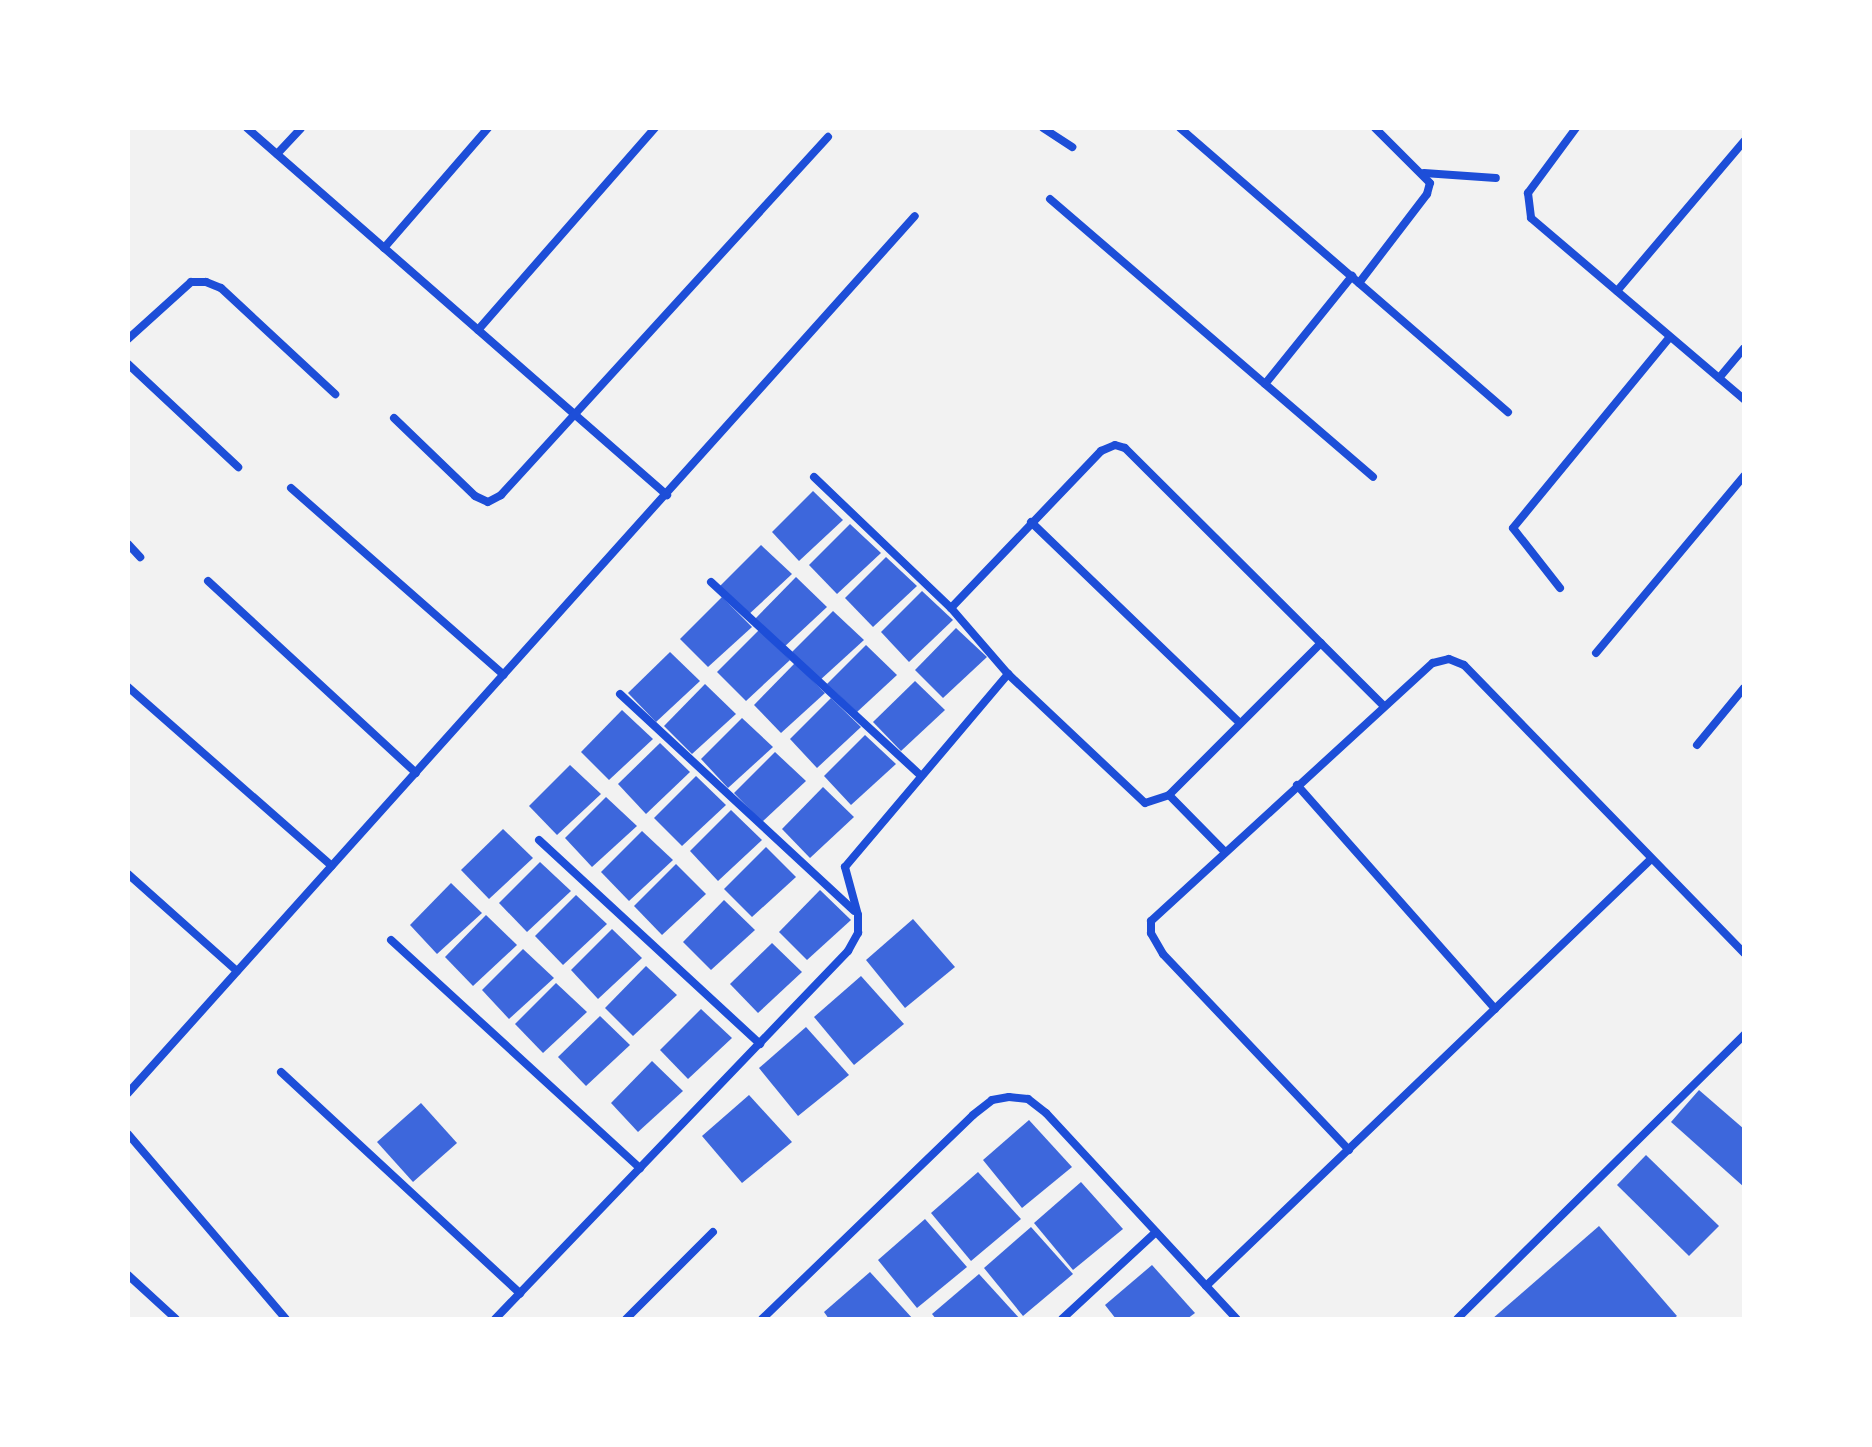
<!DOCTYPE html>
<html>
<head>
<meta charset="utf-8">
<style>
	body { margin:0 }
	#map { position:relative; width:1872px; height:1447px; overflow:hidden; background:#f2f2f2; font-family:"Alegreya Sans",sans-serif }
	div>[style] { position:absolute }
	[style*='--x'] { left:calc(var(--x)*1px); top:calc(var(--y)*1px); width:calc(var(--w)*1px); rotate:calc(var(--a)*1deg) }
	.building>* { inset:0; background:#3d67dc }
	.minor>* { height:8px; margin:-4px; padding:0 4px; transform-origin:4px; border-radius:4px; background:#1d4ed8 }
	span { translate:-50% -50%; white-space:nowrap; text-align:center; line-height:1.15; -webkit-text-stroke:6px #fff; paint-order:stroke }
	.frame { position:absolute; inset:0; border:130px solid #fff; pointer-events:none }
</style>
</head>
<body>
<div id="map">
	<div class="building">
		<div style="clip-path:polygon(813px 491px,843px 520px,799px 561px,772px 532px)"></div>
		<div style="clip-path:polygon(850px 524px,881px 553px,837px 594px,809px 565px)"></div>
		<div style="clip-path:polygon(761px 545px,792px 574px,747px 616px,720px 586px)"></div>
		<div style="clip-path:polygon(886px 557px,917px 586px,873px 627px,845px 598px)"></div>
		<div style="clip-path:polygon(796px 577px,827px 607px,783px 648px,755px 619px)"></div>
		<div style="clip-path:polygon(922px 591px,953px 620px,909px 662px,881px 632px)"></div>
		<div style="clip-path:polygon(722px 597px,752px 627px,708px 667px,680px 639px)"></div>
		<div style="clip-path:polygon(833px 611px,864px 640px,819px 681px,792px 652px)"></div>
		<div style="clip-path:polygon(956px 628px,987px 657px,943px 698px,915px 670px)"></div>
		<div style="clip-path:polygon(759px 630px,790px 660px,746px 701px,717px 672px)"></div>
		<div style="clip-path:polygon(866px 645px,897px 675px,857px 712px,827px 684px)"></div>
		<div style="clip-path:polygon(670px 652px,700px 681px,656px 722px,628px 693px)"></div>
		<div style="clip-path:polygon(795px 663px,825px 693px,781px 733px,754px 705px)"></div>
		<div style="clip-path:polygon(915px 681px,945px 710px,901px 751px,873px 722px)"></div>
		<div style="clip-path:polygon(705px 684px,736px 714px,692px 754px,664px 726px)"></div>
		<div style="clip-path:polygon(831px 698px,861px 727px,817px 768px,790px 739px)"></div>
		<div style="clip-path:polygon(622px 710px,653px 739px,609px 780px,581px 752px)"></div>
		<div style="clip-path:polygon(742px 718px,773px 747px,728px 788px,701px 759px)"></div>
		<div style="clip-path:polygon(865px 735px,896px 764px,851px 805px,824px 776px)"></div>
		<div style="clip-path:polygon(660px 743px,690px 772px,646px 814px,618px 784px)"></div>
		<div style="clip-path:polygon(775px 752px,806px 781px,762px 822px,734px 793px)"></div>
		<div style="clip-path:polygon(570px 765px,601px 794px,557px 835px,529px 806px)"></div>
		<div style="clip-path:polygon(696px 776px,726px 805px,682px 846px,654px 818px)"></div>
		<div style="clip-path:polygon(823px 787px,854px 817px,810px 858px,782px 829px)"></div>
		<div style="clip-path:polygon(606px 797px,637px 826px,592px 867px,565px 838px)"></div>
		<div style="clip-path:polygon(731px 810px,762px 840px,718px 881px,690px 851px)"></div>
		<div style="clip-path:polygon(503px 829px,533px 858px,489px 899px,461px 870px)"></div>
		<div style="clip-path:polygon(642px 831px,673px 860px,629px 901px,601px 872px)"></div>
		<div style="clip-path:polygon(766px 847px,796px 877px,752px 917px,724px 889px)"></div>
		<div style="clip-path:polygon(540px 862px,571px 891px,527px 932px,499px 903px)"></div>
		<div style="clip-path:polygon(676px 864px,706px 894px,662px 935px,634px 906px)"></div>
		<div style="clip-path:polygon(451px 883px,482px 913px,437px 954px,410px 925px)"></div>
		<div style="clip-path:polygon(820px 890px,851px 920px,807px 960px,779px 932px)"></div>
		<div style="clip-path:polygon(576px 895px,607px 924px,563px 965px,535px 936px)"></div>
		<div style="clip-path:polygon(724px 900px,755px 930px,711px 970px,683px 942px)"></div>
		<div style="clip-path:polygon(486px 915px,517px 945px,473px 986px,445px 957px)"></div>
		<div style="clip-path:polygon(913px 919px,955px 967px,905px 1008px,866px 960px)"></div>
		<div style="clip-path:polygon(612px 929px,642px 958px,598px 999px,571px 970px)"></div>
		<div style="clip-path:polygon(772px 943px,802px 972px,758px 1013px,730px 984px)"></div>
		<div style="clip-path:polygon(523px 949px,554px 978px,509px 1019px,482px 990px)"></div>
		<div style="clip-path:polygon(646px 966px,677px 995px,633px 1036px,605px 1008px)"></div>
		<div style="clip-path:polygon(861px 976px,904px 1024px,854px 1065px,814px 1017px)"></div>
		<div style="clip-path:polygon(556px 983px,587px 1012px,543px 1053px,515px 1024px)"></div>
		<div style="clip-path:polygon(701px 1009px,732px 1038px,688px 1079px,660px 1050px)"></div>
		<div style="clip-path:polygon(600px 1016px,630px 1045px,586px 1086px,558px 1057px)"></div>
		<div style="clip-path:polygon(806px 1027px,849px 1075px,798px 1116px,759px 1068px)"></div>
		<div style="clip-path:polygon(652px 1061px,683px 1091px,638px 1132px,611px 1103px)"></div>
		<div style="clip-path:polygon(1699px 1090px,1744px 1129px,1744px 1187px,1671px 1122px)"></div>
		<div style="clip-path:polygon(749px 1095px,792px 1142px,742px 1183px,702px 1136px)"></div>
		<div style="clip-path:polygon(421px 1103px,457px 1143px,413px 1182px,377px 1142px)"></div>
		<div style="clip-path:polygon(1029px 1120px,1072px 1167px,1022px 1208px,983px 1160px)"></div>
		<div style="clip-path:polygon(1646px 1155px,1719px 1226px,1689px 1256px,1617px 1185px)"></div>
		<div style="clip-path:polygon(978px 1172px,1021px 1219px,971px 1261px,931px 1213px)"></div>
		<div style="clip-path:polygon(1081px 1182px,1123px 1229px,1073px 1270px,1034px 1223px)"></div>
		<div style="clip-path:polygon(925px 1219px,967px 1267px,917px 1308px,878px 1260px)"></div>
		<div style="clip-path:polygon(1599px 1226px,1677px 1316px,1673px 1319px,1492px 1319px)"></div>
		<div style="clip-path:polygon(1031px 1227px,1073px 1274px,1023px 1316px,984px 1268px)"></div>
		<div style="clip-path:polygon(1152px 1265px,1195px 1313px,1187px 1319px,1116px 1319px,1105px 1305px)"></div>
		<div style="clip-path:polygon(870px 1272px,913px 1319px,829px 1319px,824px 1312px)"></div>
		<div style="clip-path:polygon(979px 1274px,1020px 1319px,936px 1319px,932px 1314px)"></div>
	</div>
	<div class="minor">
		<div style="--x:247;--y:128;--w:558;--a:41.15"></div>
		<div style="--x:1043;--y:128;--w:35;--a:33"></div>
		<div style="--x:1180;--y:128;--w:434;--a:40.9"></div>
		<div style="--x:1576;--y:128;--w:81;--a:126.4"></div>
		<div style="--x:1528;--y:193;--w:25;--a:83"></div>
		<div style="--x:1531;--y:218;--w:280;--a:40.4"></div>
		<div style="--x:277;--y:154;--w:35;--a:-47"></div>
		<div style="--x:1424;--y:173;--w:72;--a:4"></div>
		<div style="--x:1050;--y:199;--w:426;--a:40.7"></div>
		<div style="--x:384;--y:248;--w:159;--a:-49.1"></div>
		<div style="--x:1359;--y:283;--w:112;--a:-52.6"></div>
		<div style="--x:1427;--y:194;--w:11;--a:-75"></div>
		<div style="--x:1430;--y:183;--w:78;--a:-135"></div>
		<div style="--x:1617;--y:291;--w:197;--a:-49.7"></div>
		<div style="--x:478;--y:330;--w:269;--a:-48.8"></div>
		<div style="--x:128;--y:339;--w:85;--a:-42.1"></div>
		<div style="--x:191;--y:282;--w:15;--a:0"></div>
		<div style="--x:206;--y:282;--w:16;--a:22"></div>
		<div style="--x:221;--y:288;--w:156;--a:42.9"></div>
		<div style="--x:128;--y:364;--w:151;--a:43.1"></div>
		<div style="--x:1719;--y:378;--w:39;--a:-50"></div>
		<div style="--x:1265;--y:384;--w:139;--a:-51.1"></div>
		<div style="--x:394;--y:418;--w:112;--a:43.9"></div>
		<div style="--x:475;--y:496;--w:14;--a:25"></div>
		<div style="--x:488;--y:502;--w:15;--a:-28"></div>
		<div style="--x:501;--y:495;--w:485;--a:-47.6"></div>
		<div style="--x:814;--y:477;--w:190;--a:43.7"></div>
		<div style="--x:951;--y:608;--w:87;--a:49.2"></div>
		<div style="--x:1008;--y:674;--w:188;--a:43.3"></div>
		<div style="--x:1145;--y:803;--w:25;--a:-18"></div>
		<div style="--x:1169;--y:795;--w:215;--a:-45"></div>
		<div style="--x:291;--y:488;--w:283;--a:41.3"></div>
		<div style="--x:1031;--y:522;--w:290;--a:43.9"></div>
		<div style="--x:128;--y:544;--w:18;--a:47"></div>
		<div style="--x:208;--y:581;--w:283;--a:42.7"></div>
		<div style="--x:711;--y:582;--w:284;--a:42.7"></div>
		<div style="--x:1560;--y:588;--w:76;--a:-128.1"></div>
		<div style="--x:1513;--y:528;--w:247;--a:-50.6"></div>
		<div style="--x:951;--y:608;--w:217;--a:-46.3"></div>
		<div style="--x:1101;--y:451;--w:15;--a:-23"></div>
		<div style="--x:1115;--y:445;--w:10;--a:17"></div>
		<div style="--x:1125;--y:448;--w:366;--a:44.9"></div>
		<div style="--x:1596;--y:653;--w:231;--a:-50.1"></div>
		<div style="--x:128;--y:687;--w:271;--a:41.3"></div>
		<div style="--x:620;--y:694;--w:319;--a:42.8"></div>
		<div style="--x:1697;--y:745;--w:74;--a:-50.5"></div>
		<div style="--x:1297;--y:785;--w:299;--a:48.5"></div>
		<div style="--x:1169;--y:795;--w:78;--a:45.5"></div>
		<div style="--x:539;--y:840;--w:301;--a:42.7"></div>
		<div style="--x:128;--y:874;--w:146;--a:41.7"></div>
		<div style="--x:391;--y:940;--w:338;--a:42.5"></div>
		<div style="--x:281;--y:1072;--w:326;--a:42.8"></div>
		<div style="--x:128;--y:1093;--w:1178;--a:-48.1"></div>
		<div style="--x:128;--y:1134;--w:243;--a:49.5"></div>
		<div style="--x:1349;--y:1150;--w:270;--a:-133.5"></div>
		<div style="--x:1163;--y:954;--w:24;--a:-120"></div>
		<div style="--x:1151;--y:933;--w:12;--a:-90"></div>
		<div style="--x:1151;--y:921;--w:382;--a:-42.5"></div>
		<div style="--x:1433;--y:663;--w:16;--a:-14"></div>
		<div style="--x:1449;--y:659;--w:16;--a:22"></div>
		<div style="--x:1464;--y:665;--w:402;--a:45.8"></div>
		<div style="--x:128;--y:1275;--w:65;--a:42.5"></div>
		<div style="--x:1206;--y:1286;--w:615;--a:-43.81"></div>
		<div style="--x:495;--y:1319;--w:510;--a:-46.19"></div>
		<div style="--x:848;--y:951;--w:21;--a:-61"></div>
		<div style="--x:858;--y:933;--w:18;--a:-90"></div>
		<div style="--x:858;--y:915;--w:50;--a:-105.2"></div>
		<div style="--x:845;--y:867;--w:253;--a:-49.8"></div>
		<div style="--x:626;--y:1319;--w:123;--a:-45"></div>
		<div style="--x:762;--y:1319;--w:293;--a:-44"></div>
		<div style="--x:973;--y:1115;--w:24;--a:-38"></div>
		<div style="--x:992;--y:1100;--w:17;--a:-10"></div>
		<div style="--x:1009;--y:1097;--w:19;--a:6"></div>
		<div style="--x:1028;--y:1099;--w:23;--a:38"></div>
		<div style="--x:1046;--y:1113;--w:281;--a:47.2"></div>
		<div style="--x:1062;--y:1319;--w:128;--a:-42.8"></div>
		<div style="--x:1457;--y:1319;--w:404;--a:-44.7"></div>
	</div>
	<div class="frame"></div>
</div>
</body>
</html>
